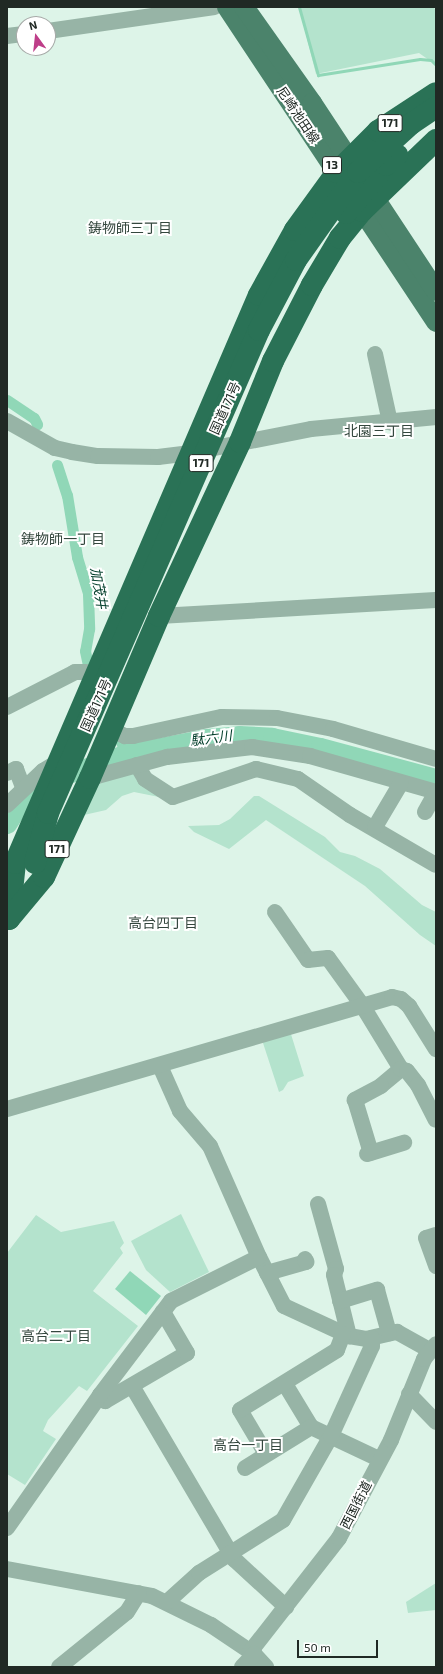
<!DOCTYPE html>
<html>
<head>
<meta charset="utf-8">
<style>
	body { margin:0 }
	#map { position:relative; width:443px; height:1674px; overflow:hidden; background:#ddf4e8; font-family:"Exo 2","Noto Sans JP",sans-serif }
	div>[style] { position:absolute }
	[style*='--x'] { left:calc(var(--x)*1px); top:calc(var(--y)*1px); width:calc(var(--w)*1px); rotate:calc(var(--a)*1deg) }
	.green>* { inset:0; background:#b4e3cd }
	.water>* { inset:0; background:#90d7b7 }
	.stream>* { height:3px; margin:-1.5px; padding:0 1.5px; transform-origin:1.5px; border-radius:1.5px; background:#90d7b7 }
	.canal>* { height:11px; margin:-5.5px; padding:0 5.5px; transform-origin:5.5px; border-radius:5.5px; background:#90d7b7 }
	.river>* { height:19px; margin:-9.5px; padding:0 9.5px; transform-origin:9.5px; border-radius:9.5px; background:#90d7b7 }
	.minor>* { height:16px; margin:-8px; padding:0 8px; transform-origin:8px; border-radius:8px; background:#97b4a6 }
	.major>* { height:20px; margin:-10px; padding:0 10px; transform-origin:10px; border-radius:10px; background:#4b836b }
	.highway>* { height:22px; margin:-11px; padding:0 11px; transform-origin:11px; border-radius:11px; background:#2a7256 }
	.highway-bridge>* { height:22px; margin:-11px; padding:0 11px; transform-origin:11px; border-radius:11px; background:#2a7256 }
	span { translate:-50% -50%; white-space:nowrap; text-align:center; line-height:1.15; -webkit-text-stroke:4px #fff; paint-order:stroke }
	.shield-label span { padding:1px 3px; background:#fff; border:1px solid; border-radius:3px; -webkit-text-stroke-width:0 }
	.shield-label { font-size:12px; color:#202924; font-weight:700 }
	.street-label { font-size:13px; color:#202924 }
	.neighbourhood-label { font-size:14px; color:#34473e }
	.water-label { font-size:14px; color:#003d29; font-style:italic }
	.frame { position:absolute; inset:0; border:8px solid #202924; pointer-events:none }
	.north { position:absolute; left:16px; top:16px; width:40px; height:40px; box-sizing:border-box; background:#fff; border:1px solid #a6a9a7; border-radius:50%; rotate:345deg; font-size:11px; font-weight:700; line-height:16px; text-align:center; color:#202924 }
	.north::after { content:''; display:block; margin:auto; width:14px; height:18px; background:#be3e89; clip-path:polygon(50% 0,100% 100%,50% 72%,0 100%) }
	.scale { position:absolute; left:297px; top:1640px; width:81px; height:18px; box-sizing:border-box; border:2px solid #202924; border-top:0; padding-left:5px; font-size:12px; line-height:14px; white-space:nowrap; color:#202924; -webkit-text-stroke:3px #fff; paint-order:stroke }
</style>
</head>
<body>
<div id="map">
	<div class="green">
		<div style="clip-path:polygon(299px 7px,433px 7px,436px 10px,436px 65px,419px 53px,316px 74px)"></div>
		<div style="clip-path:polygon(132px 771px,164px 798px,134px 792px,122px 796px,106px 810px,84px 815px,99px 780px)"></div>
		<div style="clip-path:polygon(254px 796px,259px 796px,325px 837px,340px 852px,355px 856px,380px 869px,422px 905px,436px 912px,436px 946px,420px 935px,365px 886px,266px 820px,229px 849px,194px 832px,188px 826px,219px 825px,230px 819px)"></div>
		<div style="clip-path:polygon(290px 1031px,304px 1076px,288px 1082px,283px 1090px,279px 1092px,263px 1043px,265px 1038px)"></div>
		<div style="clip-path:polygon(181px 1214px,209px 1272px,170px 1292px,146px 1270px,131px 1241px)"></div>
		<div style="clip-path:polygon(36px 1215px,61px 1232px,114px 1221px,124px 1243px,120px 1248px,123px 1253px,93px 1291px,138px 1326px,87px 1391px,79px 1386px,48px 1420px,43px 1431px,56px 1439px,25px 1485px,7px 1474px,7px 1253px)"></div>
		<div style="clip-path:polygon(436px 1583px,436px 1610px,408px 1613px,406px 1602px)"></div>
	</div>
	<div class="water">
		<div style="clip-path:polygon(130px 1271px,161px 1296px,146px 1315px,115px 1289px)"></div>
	</div>
	<div class="stream">
		<div style="--x:299;--y:7;--w:71;--a:74.4"></div>
		<div style="--x:318;--y:75;--w:103;--a:-8.9"></div>
		<div style="--x:420;--y:59;--w:11;--a:5"></div>
		<div style="--x:431;--y:60;--w:7;--a:45"></div>
	</div>
	<div class="canal">
		<div style="--x:7;--y:400;--w:32;--a:34"></div>
		<div style="--x:34;--y:418;--w:7;--a:63"></div>
		<div style="--x:57;--y:465;--w:32;--a:72"></div>
		<div style="--x:67;--y:495;--w:63;--a:80.8"></div>
		<div style="--x:77;--y:557;--w:39;--a:73"></div>
		<div style="--x:88;--y:594;--w:35;--a:88"></div>
		<div style="--x:89;--y:629;--w:22;--a:100"></div>
		<div style="--x:85;--y:651;--w:19;--a:78"></div>
		<div style="--x:120;--y:740;--w:23;--a:65"></div>
	</div>
	<div class="river">
		<div style="--x:7;--y:824;--w:44;--a:-57"></div>
		<div style="--x:31;--y:787;--w:102;--a:-19.5"></div>
		<div style="--x:127;--y:753;--w:81;--a:-10.6"></div>
		<div style="--x:207;--y:738;--w:32;--a:-5"></div>
		<div style="--x:239;--y:735;--w:33;--a:3"></div>
		<div style="--x:272;--y:737;--w:49;--a:11.8"></div>
		<div style="--x:320;--y:747;--w:120;--a:15"></div>
	</div>
	<div class="minor">
		<div style="--x:48;--y:31;--w:168;--a:-8.2"></div>
		<div style="--x:7;--y:36;--w:17;--a:-7"></div>
		<div style="--x:375;--y:354;--w:70;--a:77.6"></div>
		<div style="--x:7;--y:421;--w:55;--a:29.4"></div>
		<div style="--x:55;--y:448;--w:17;--a:13"></div>
		<div style="--x:72;--y:452;--w:26;--a:9"></div>
		<div style="--x:98;--y:456;--w:60;--a:1"></div>
		<div style="--x:158;--y:457;--w:31;--a:-7"></div>
		<div style="--x:189;--y:453;--w:124;--a:-11.1"></div>
		<div style="--x:311;--y:429;--w:126;--a:-5.5"></div>
		<div style="--x:159;--y:616;--w:277;--a:-3.3"></div>
		<div style="--x:7;--y:707;--w:76;--a:-27.2"></div>
		<div style="--x:75;--y:672;--w:10;--a:0"></div>
		<div style="--x:85;--y:672;--w:11;--a:41"></div>
		<div style="--x:111;--y:729;--w:16;--a:27"></div>
		<div style="--x:125;--y:736;--w:8;--a:0"></div>
		<div style="--x:133;--y:736;--w:91;--a:-12.1"></div>
		<div style="--x:222;--y:717;--w:55;--a:1"></div>
		<div style="--x:277;--y:718;--w:57;--a:11.1"></div>
		<div style="--x:333;--y:729;--w:107;--a:16.2"></div>
		<div style="--x:137;--y:765;--w:16;--a:60"></div>
		<div style="--x:145;--y:779;--w:33;--a:33"></div>
		<div style="--x:173;--y:797;--w:88;--a:-18.6"></div>
		<div style="--x:256;--y:769;--w:43;--a:13.4"></div>
		<div style="--x:298;--y:779;--w:63;--a:34.7"></div>
		<div style="--x:350;--y:815;--w:99;--a:30.2"></div>
		<div style="--x:7;--y:773;--w:10;--a:-24"></div>
		<div style="--x:16;--y:769;--w:19;--a:69"></div>
		<div style="--x:90;--y:778;--w:80;--a:-15.3"></div>
		<div style="--x:167;--y:757;--w:86;--a:-6.7"></div>
		<div style="--x:252;--y:747;--w:59;--a:8.8"></div>
		<div style="--x:310;--y:756;--w:131;--a:15.9"></div>
		<div style="--x:7;--y:805;--w:50;--a:-43.4"></div>
		<div style="--x:43;--y:771;--w:19;--a:-32"></div>
		<div style="--x:425;--y:812;--w:23;--a:-61"></div>
		<div style="--x:375;--y:827;--w:51;--a:-59.4"></div>
		<div style="--x:275;--y:912;--w:58;--a:55.5"></div>
		<div style="--x:308;--y:960;--w:20;--a:-6"></div>
		<div style="--x:328;--y:958;--w:58;--a:54.1"></div>
		<div style="--x:362;--y:1005;--w:75;--a:58.6"></div>
		<div style="--x:401;--y:1069;--w:26;--a:140"></div>
		<div style="--x:381;--y:1086;--w:30;--a:152"></div>
		<div style="--x:355;--y:1100;--w:55;--a:73.2"></div>
		<div style="--x:160;--y:1066;--w:49;--a:66"></div>
		<div style="--x:180;--y:1111;--w:46;--a:49.4"></div>
		<div style="--x:210;--y:1146;--w:121;--a:66.2"></div>
		<div style="--x:259;--y:1257;--w:55;--a:63"></div>
		<div style="--x:284;--y:1306;--w:72;--a:24.8"></div>
		<div style="--x:349;--y:1336;--w:17;--a:10"></div>
		<div style="--x:366;--y:1339;--w:32;--a:-13"></div>
		<div style="--x:397;--y:1332;--w:37;--a:29"></div>
		<div style="--x:401;--y:1069;--w:6;--a:18"></div>
		<div style="--x:407;--y:1071;--w:18;--a:52"></div>
		<div style="--x:418;--y:1085;--w:39;--a:63"></div>
		<div style="--x:7;--y:1109;--w:401;--a:-16.2"></div>
		<div style="--x:392;--y:997;--w:9;--a:13"></div>
		<div style="--x:401;--y:999;--w:11;--a:41"></div>
		<div style="--x:409;--y:1006;--w:51;--a:57.9"></div>
		<div style="--x:367;--y:1154;--w:39;--a:-17"></div>
		<div style="--x:318;--y:1204;--w:67;--a:74.5"></div>
		<div style="--x:336;--y:1269;--w:6;--a:108"></div>
		<div style="--x:334;--y:1275;--w:63;--a:76.2"></div>
		<div style="--x:436;--y:1235;--w:10;--a:163"></div>
		<div style="--x:426;--y:1238;--w:30;--a:70"></div>
		<div style="--x:267;--y:1273;--w:41;--a:-15.8"></div>
		<div style="--x:306;--y:1262;--w:3;--a:-108"></div>
		<div style="--x:340;--y:1301;--w:39;--a:-17"></div>
		<div style="--x:377;--y:1290;--w:45;--a:74.4"></div>
		<div style="--x:285;--y:1384;--w:50;--a:58.8"></div>
		<div style="--x:311;--y:1427;--w:75;--a:25.2"></div>
		<div style="--x:132;--y:1386;--w:201;--a:59.5"></div>
		<div style="--x:234;--y:1559;--w:71;--a:42.7"></div>
		<div style="--x:409;--y:1394;--w:39;--a:46"></div>
		<div style="--x:100;--y:1395;--w:8;--a:50"></div>
		<div style="--x:105;--y:1401;--w:95;--a:-30.3"></div>
		<div style="--x:187;--y:1353;--w:48;--a:-120.3"></div>
		<div style="--x:266;--y:1454;--w:51;--a:-120.6"></div>
		<div style="--x:240;--y:1410;--w:114;--a:-31.7"></div>
		<div style="--x:337;--y:1350;--w:17;--a:-69"></div>
		<div style="--x:245;--y:1468;--w:78;--a:-31.8"></div>
		<div style="--x:7;--y:1528;--w:162;--a:-55"></div>
		<div style="--x:100;--y:1395;--w:118;--a:-52.9"></div>
		<div style="--x:171;--y:1301;--w:98;--a:-26.6"></div>
		<div style="--x:7;--y:1569;--w:147;--a:10.5"></div>
		<div style="--x:152;--y:1596;--w:66;--a:26.2"></div>
		<div style="--x:211;--y:1625;--w:52;--a:34"></div>
		<div style="--x:254;--y:1654;--w:18;--a:47"></div>
		<div style="--x:167;--y:1602;--w:43;--a:-42.2"></div>
		<div style="--x:199;--y:1573;--w:99;--a:-32.2"></div>
		<div style="--x:283;--y:1520;--w:97;--a:-60.3"></div>
		<div style="--x:331;--y:1436;--w:99;--a:-65.5"></div>
		<div style="--x:372;--y:1346;--w:8;--a:-90"></div>
		<div style="--x:250;--y:1652;--w:145;--a:-52"></div>
		<div style="--x:339;--y:1538;--w:111;--a:-62"></div>
		<div style="--x:391;--y:1440;--w:87;--a:-67.8"></div>
		<div style="--x:424;--y:1359;--w:19;--a:-51"></div>
		<div style="--x:59;--y:1667;--w:87;--a:-39"></div>
		<div style="--x:127;--y:1612;--w:22;--a:-58"></div>
		<div style="--x:242;--y:1667;--w:18;--a:-47"></div>
	</div>
	<div class="major">
		<div style="--x:227;--y:7;--w:378;--a:56.4"></div>
		<div style="--x:244;--y:7;--w:118;--a:54.7"></div>
		<div style="--x:312;--y:103;--w:225;--a:56.6"></div>
	</div>
	<div class="highway">
		<div style="--x:9;--y:919;--w:56;--a:-83.9"></div>
		<div style="--x:15;--y:863;--w:618;--a:-66.75"></div>
		<div style="--x:259;--y:295;--w:74;--a:-61"></div>
		<div style="--x:295;--y:230;--w:72;--a:-54.1"></div>
		<div style="--x:337;--y:172;--w:58;--a:-45"></div>
		<div style="--x:378;--y:131;--w:69;--a:-33.2"></div>
		<div style="--x:9;--y:919;--w:55;--a:-50.2"></div>
		<div style="--x:44;--y:877;--w:109;--a:-65.1"></div>
		<div style="--x:90;--y:778;--w:176;--a:-66.9"></div>
		<div style="--x:159;--y:616;--w:192;--a:-65"></div>
		<div style="--x:240;--y:442;--w:87;--a:-67.8"></div>
		<div style="--x:273;--y:361;--w:85;--a:-62.8"></div>
		<div style="--x:312;--y:285;--w:55;--a:-59.2"></div>
		<div style="--x:340;--y:238;--w:35;--a:-51"></div>
		<div style="--x:362;--y:211;--w:103;--a:-43.8"></div>
	</div>
	<div class="highway-bridge">
		<div style="--x:346;--y:213;--w:62;--a:-50.2"></div>
		<div style="--x:386;--y:165;--w:15;--a:-42"></div>
		<div style="--x:35;--y:863;--w:52;--a:-75.4"></div>
		<div style="--x:48;--y:813;--w:527;--a:-66.4"></div>
		<div style="--x:259;--y:330;--w:79;--a:-62.1"></div>
		<div style="--x:296;--y:260;--w:108;--a:-54.8"></div>
		<div style="--x:358;--y:172;--w:72;--a:-42.2"></div>
		<div style="--x:411;--y:124;--w:30;--a:-34"></div>
	</div>
	<div class="shield-label">
		<span style="left:390px;top:123px">171</span>
		<span style="left:332px;top:165px">13</span>
		<span style="left:201px;top:463px">171</span>
		<span style="left:57px;top:849px">171</span>
	</div>
	<div class="street-label">
		<span style="left:298px;top:115px;rotate:56deg">尼崎池田線</span>
		<span style="left:225px;top:408px;rotate:-66deg">国道171号</span>
		<span style="left:96px;top:705px;rotate:-66deg">国道171号</span>
		<span style="left:356px;top:1505px;rotate:-63deg">西国街道</span>
	</div>
	<div class="neighbourhood-label">
		<span style="left:130px;top:228px">鋳物師三丁目</span>
		<span style="left:379px;top:431px">北園三丁目</span>
		<span style="left:63px;top:539px">鋳物師一丁目</span>
		<span style="left:163px;top:923px">高台四丁目</span>
		<span style="left:56px;top:1336px">高台二丁目</span>
		<span style="left:248px;top:1445px">高台一丁目</span>
	</div>
	<div class="water-label">
		<span style="left:99px;top:588px;rotate:80deg">加茂井</span>
		<span style="left:211px;top:738px;rotate:-7deg">駄六川</span>
	</div>
	<div class="frame"></div>
	<div class="north">N</div>
	<div class="scale">50 m</div>
</div>
</body>
</html>
